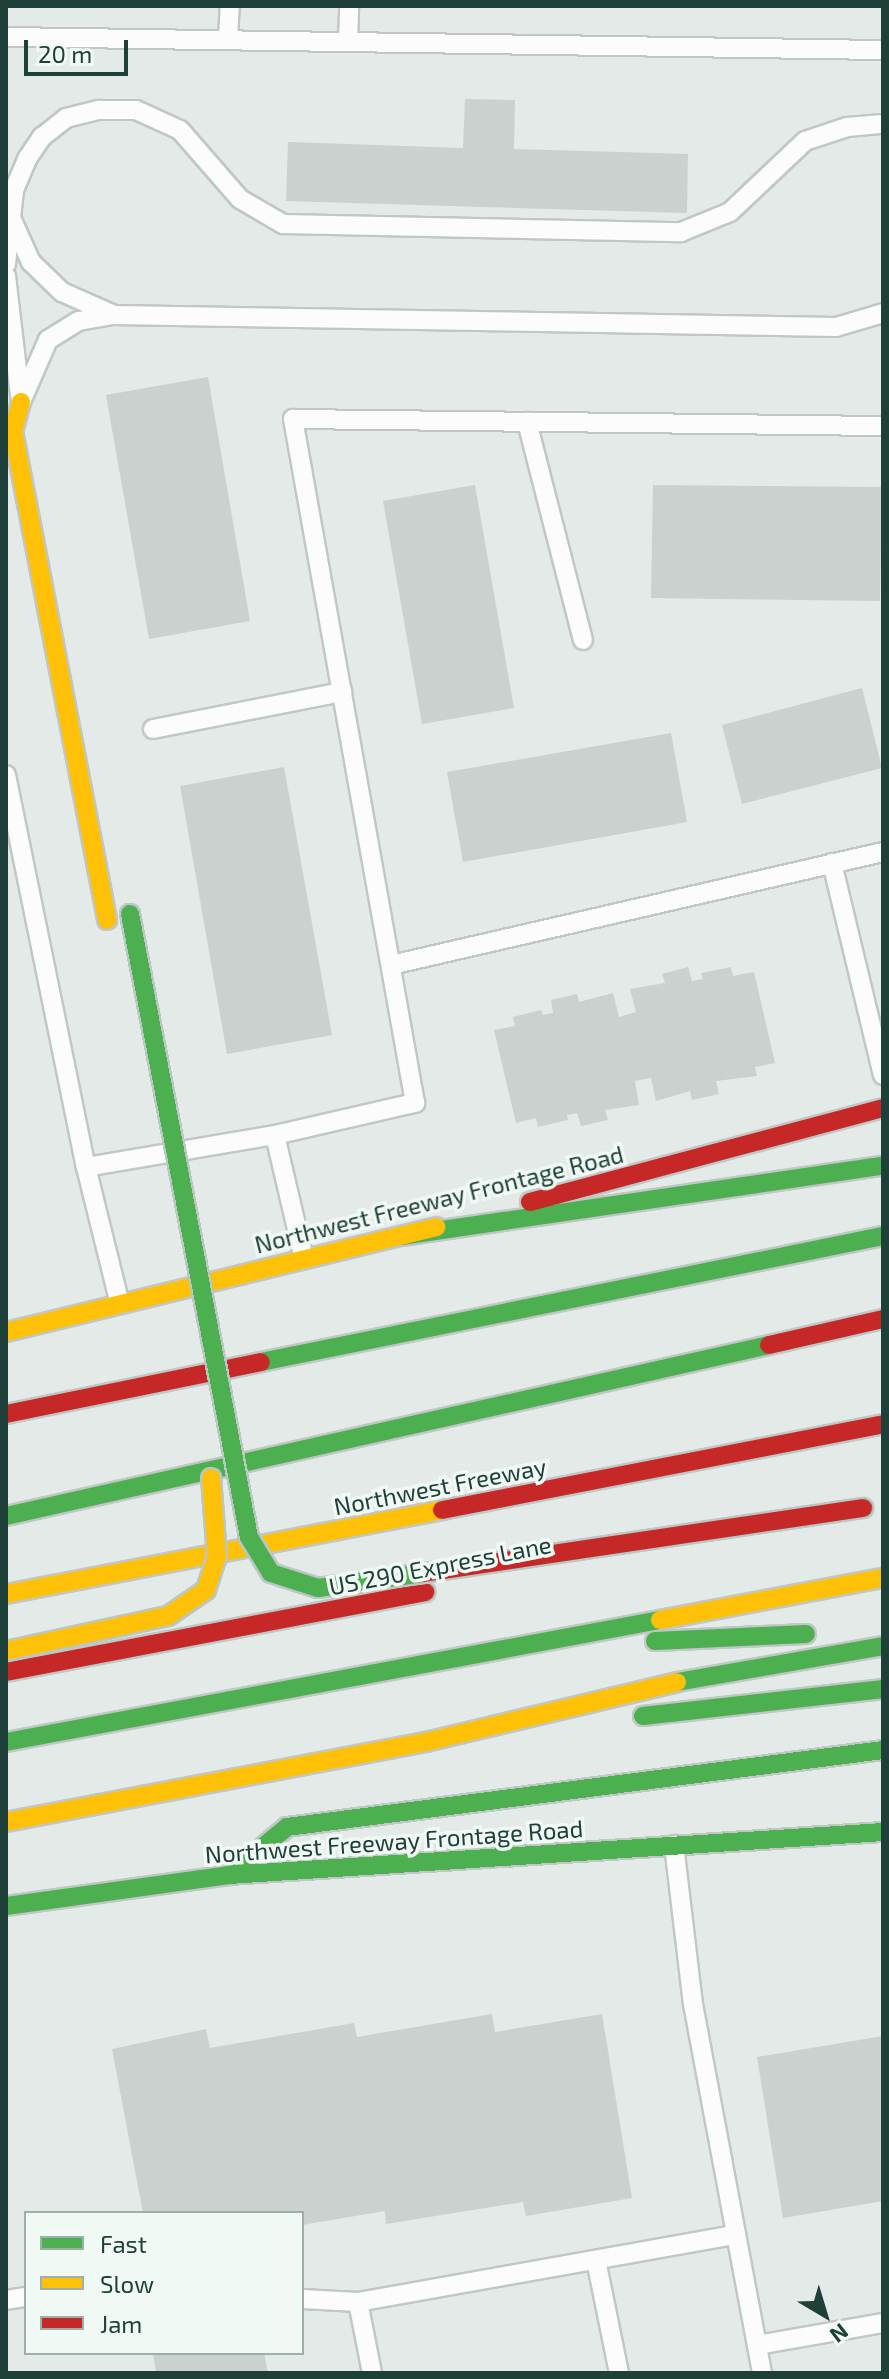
<!DOCTYPE html>
<html>
<head>
<meta charset="utf-8">
<style>
	body { margin:0 }
	#map { position:relative; width:889px; height:2379px; overflow:hidden; background:#e3eae7; font-family:"Exo 2",sans-serif }
	div>[style] { position:absolute }
	[style*='--x'] { left:calc(var(--x)*1px); top:calc(var(--y)*1px); width:calc(var(--w)*1px); rotate:calc(var(--a)*1deg) }
	.building>* { inset:0; background:#cad1ce }
	.roads { filter:drop-shadow(2px 0 #c0c7c4) drop-shadow(-2px 0 #c0c7c4) drop-shadow(0 2px #c0c7c4) drop-shadow(0 -2px #c0c7c4) }
	.lane>* { height:18px; margin:-9px; padding:0 9px; transform-origin:9px; border-radius:9px; background:#fbfcfb }
	.fast>* { height:18px; margin:-9px; padding:0 9px; transform-origin:9px; border-radius:9px; background:#4caf50 }
	.slow>* { height:18px; margin:-9px; padding:0 9px; transform-origin:9px; border-radius:9px; background:#ffc107 }
	.jam>* { height:18px; margin:-9px; padding:0 9px; transform-origin:9px; border-radius:9px; background:#c62828 }
	.bridges { filter:drop-shadow(2px 0 #bbc7c3) drop-shadow(-2px 0 #bbc7c3) drop-shadow(0 2px #bbc7c3) drop-shadow(0 -2px #bbc7c3) }
	.fast-bridge>* { height:18px; margin:-9px; padding:0 9px; transform-origin:9px; border-radius:9px; background:#4caf50 }
	.slow-bridge>* { height:18px; margin:-9px; padding:0 9px; transform-origin:9px; border-radius:9px; background:#ffc107 }
	.jam-bridge>* { height:18px; margin:-9px; padding:0 9px; transform-origin:9px; border-radius:9px; background:#c62828 }
	span { translate:-50% -50%; white-space:nowrap; text-align:center; line-height:1.15; -webkit-text-stroke:7px #f1f9f5; paint-order:stroke }
	.street-label { font-size:24px; color:#1f4038 }
	.frame { position:absolute; inset:0; border:8px solid #1f4038; pointer-events:none }
	.legend { position:absolute; left:24px; top:2211px; width:280px; height:144px; box-sizing:border-box; background:#f1f9f5; border:2px solid #9dafa9; margin:0; padding:10px 14px; list-style:none; font-size:24px; color:#1f4038 }
	.legend li { display:flex; align-items:center; gap:16px; height:40px }
	.legend b { width:40px; border:2px solid #9dafa9 }
	.north { position:absolute; left:785px; top:2275px; width:80px; height:80px; -webkit-text-stroke:6px #f1f9f5; paint-order:stroke; rotate:142deg; font-size:22px; font-weight:700; line-height:32px; text-align:center; color:#1f4038 }
	.north::after { content:''; display:block; margin:auto; width:28px; height:36px; background:#1f4038; clip-path:polygon(50% 0,100% 100%,50% 72%,0 100%) }
	.scale { position:absolute; left:24px; top:40px; width:104px; height:36px; box-sizing:border-box; border:4px solid #1f4038; border-top:0; padding-left:10px; font-size:24px; line-height:28px; white-space:nowrap; color:#1f4038; -webkit-text-stroke:6px #f1f9f5; paint-order:stroke }
</style>
</head>
<body>
<div id="map">
	<div class="building">
		<div style="clip-path:polygon(465px 99px,515px 100px,514px 149px,688px 154px,687px 213px,286px 201px,288px 142px,463px 148px)"></div>
		<div style="clip-path:polygon(208px 377px,250px 621px,149px 639px,106px 395px)"></div>
		<div style="clip-path:polygon(475px 485px,514px 708px,422px 724px,383px 501px)"></div>
		<div style="clip-path:polygon(653px 485px,882px 487px,880px 601px,651px 598px)"></div>
		<div style="clip-path:polygon(862px 688px,882px 768px,742px 804px,722px 725px)"></div>
		<div style="clip-path:polygon(671px 733px,687px 822px,463px 862px,447px 772px)"></div>
		<div style="clip-path:polygon(284px 767px,332px 1035px,227px 1054px,180px 786px)"></div>
		<div style="clip-path:polygon(688px 967px,692px 981px,703px 979px,701px 973px,731px 967px,733px 976px,754px 972px,775px 1063px,755px 1067px,757px 1076px,716px 1081px,719px 1094px,692px 1100px,690px 1091px,656px 1101px,651px 1078px,635px 1081px,639px 1105px,605px 1110px,608px 1120px,581px 1126px,577px 1113px,567px 1115px,568px 1120px,538px 1127px,536px 1118px,516px 1123px,494px 1030px,515px 1026px,513px 1017px,541px 1010px,543px 1015px,553px 1013px,551px 1000px,577px 994px,579px 1002px,613px 993px,619px 1017px,636px 1012px,630px 989px,665px 983px,662px 974px)"></div>
		<div style="clip-path:polygon(492px 2014px,495px 2032px,602px 2014px,632px 2198px,526px 2216px,523px 2202px,386px 2224px,385px 2211px,302px 2225px,302px 2213px,143px 2213px,112px 2049px,206px 2029px,210px 2048px,354px 2023px,357px 2037px)"></div>
		<div style="clip-path:polygon(883px 2036px,883px 2201px,783px 2218px,757px 2057px)"></div>
		<div style="clip-path:polygon(153px 2353px,264px 2353px,268px 2373px,156px 2373px)"></div>
	</div>
	<div class="roads">
		<div class="lane">
			<div style="--x:6;--y:37;--w:877;--a:0.85"></div>
			<div style="--x:228;--y:39;--w:33;--a:-87"></div>
			<div style="--x:348;--y:41;--w:35;--a:-88"></div>
			<div style="--x:12;--y:220;--w:46;--a:65.7"></div>
			<div style="--x:31;--y:262;--w:43;--a:44.1"></div>
			<div style="--x:62;--y:292;--w:57;--a:23.9"></div>
			<div style="--x:6;--y:264;--w:74;--a:-83.8"></div>
			<div style="--x:14;--y:190;--w:34;--a:-67"></div>
			<div style="--x:27;--y:159;--w:27;--a:-56"></div>
			<div style="--x:42;--y:137;--w:31;--a:-38"></div>
			<div style="--x:66;--y:118;--w:34;--a:-14"></div>
			<div style="--x:99;--y:110;--w:37;--a:0"></div>
			<div style="--x:136;--y:110;--w:48;--a:24.4"></div>
			<div style="--x:180;--y:130;--w:91;--a:49"></div>
			<div style="--x:240;--y:199;--w:50;--a:30.2"></div>
			<div style="--x:283;--y:224;--w:398;--a:1.2"></div>
			<div style="--x:681;--y:232;--w:53;--a:-22.2"></div>
			<div style="--x:730;--y:212;--w:103;--a:-43.4"></div>
			<div style="--x:805;--y:141;--w:44;--a:-18.4"></div>
			<div style="--x:847;--y:127;--w:36;--a:-5"></div>
			<div style="--x:6;--y:276;--w:120;--a:83.3"></div>
			<div style="--x:21;--y:402;--w:68;--a:-66.5"></div>
			<div style="--x:48;--y:340;--w:36;--a:-32"></div>
			<div style="--x:79;--y:321;--w:36;--a:-10"></div>
			<div style="--x:114;--y:315;--w:722;--a:0.95"></div>
			<div style="--x:836;--y:327;--w:49;--a:-16.6"></div>
			<div style="--x:527;--y:422;--w:225;--a:75.6"></div>
			<div style="--x:153;--y:729;--w:193;--a:-11.1"></div>
			<div style="--x:6;--y:775;--w:400;--a:78.5"></div>
			<div style="--x:86;--y:1167;--w:141;--a:76.1"></div>
			<div style="--x:832;--y:863;--w:218;--a:76.5"></div>
			<div style="--x:391;--y:965;--w:505;--a:-12.94"></div>
			<div style="--x:86;--y:1167;--w:192;--a:-9.6"></div>
			<div style="--x:304;--y:1259;--w:127;--a:-103.2"></div>
			<div style="--x:275;--y:1135;--w:144;--a:-12.9"></div>
			<div style="--x:415;--y:1103;--w:695;--a:-100.11"></div>
			<div style="--x:293;--y:419;--w:590;--a:0.68"></div>
			<div style="--x:674;--y:1845;--w:160;--a:83.2"></div>
			<div style="--x:693;--y:2004;--w:375;--a:79.4"></div>
			<div style="--x:596;--y:2260;--w:115;--a:78.5"></div>
			<div style="--x:302;--y:2299;--w:56;--a:3.1"></div>
			<div style="--x:358;--y:2302;--w:384;--a:-10.1"></div>
			<div style="--x:6;--y:2300;--w:20;--a:-9"></div>
			<div style="--x:358;--y:2302;--w:72;--a:78.8"></div>
			<div style="--x:757;--y:2345;--w:128;--a:-9.9"></div>
		</div>
		<div class="fast">
			<div style="--x:401;--y:1236;--w:487;--a:-8.3"></div>
			<div style="--x:261;--y:1362;--w:635;--a:-11.45"></div>
			<div style="--x:6;--y:1516;--w:782;--a:-12.63"></div>
			<div style="--x:655;--y:1641;--w:151;--a:-2.7"></div>
			<div style="--x:677;--y:1682;--w:209;--a:-9.9"></div>
			<div style="--x:643;--y:1716;--w:242;--a:-6.4"></div>
			<div style="--x:6;--y:1742;--w:665;--a:-10.57"></div>
			<div style="--x:229;--y:1875;--w:75;--a:-39.6"></div>
			<div style="--x:287;--y:1827;--w:601;--a:-7.36"></div>
			<div style="--x:6;--y:1906;--w:225;--a:-7.9"></div>
			<div style="--x:229;--y:1875;--w:655;--a:-3.76"></div>
		</div>
		<div class="slow">
			<div style="--x:21;--y:402;--w:30;--a:105"></div>
			<div style="--x:13;--y:431;--w:498;--a:79.1"></div>
			<div style="--x:6;--y:1332;--w:443;--a:-13.7"></div>
			<div style="--x:6;--y:1594;--w:444;--a:-10.9"></div>
			<div style="--x:660;--y:1620;--w:227;--a:-10.7"></div>
			<div style="--x:6;--y:1822;--w:428;--a:-10.8"></div>
			<div style="--x:426;--y:1742;--w:258;--a:-13.4"></div>
		</div>
		<div class="jam">
			<div style="--x:530;--y:1202;--w:365;--a:-14.9"></div>
			<div style="--x:769;--y:1345;--w:117;--a:-12.8"></div>
			<div style="--x:6;--y:1414;--w:260;--a:-11.5"></div>
			<div style="--x:442;--y:1510;--w:449;--a:-11"></div>
			<div style="--x:6;--y:1672;--w:427;--a:-10.8"></div>
		</div>
	</div>
	<div class="bridges">
		<div class="fast-bridge">
			<div style="--x:130;--y:914;--w:634;--a:79.19"></div>
			<div style="--x:249;--y:1537;--w:42;--a:58.6"></div>
			<div style="--x:271;--y:1573;--w:49;--a:17.7"></div>
			<div style="--x:318;--y:1588;--w:106;--a:-8.1"></div>
		</div>
		<div class="slow-bridge">
			<div style="--x:6;--y:1651;--w:166;--a:-12.2"></div>
			<div style="--x:168;--y:1616;--w:46;--a:-34.4"></div>
			<div style="--x:206;--y:1590;--w:35;--a:-72"></div>
			<div style="--x:217;--y:1557;--w:79;--a:-94.3"></div>
		</div>
		<div class="jam-bridge">
			<div style="--x:423;--y:1573;--w:445;--a:-8.4"></div>
		</div>
	</div>
	<div class="street-label">
		<span style="left:439px;top:1199px;rotate:-14deg">Northwest Freeway Frontage Road</span>
		<span style="left:440px;top:1486px;rotate:-11deg">Northwest Freeway</span>
		<span style="left:440px;top:1565px;rotate:-11deg">US 290 Express Lane</span>
		<span style="left:394px;top:1841px;rotate:-4deg">Northwest Freeway Frontage Road</span>
	</div>
	<div class="frame"></div>
	<ul class="legend">
	<li><b style="height:10px;background:#4caf50"></b>Fast</li>
	<li><b style="height:10px;background:#ffc107"></b>Slow</li>
	<li><b style="height:10px;background:#c62828"></b>Jam</li>
	</ul>
	<div class="north">N</div>
	<div class="scale">20 m</div>
</div>
</body>
</html>
